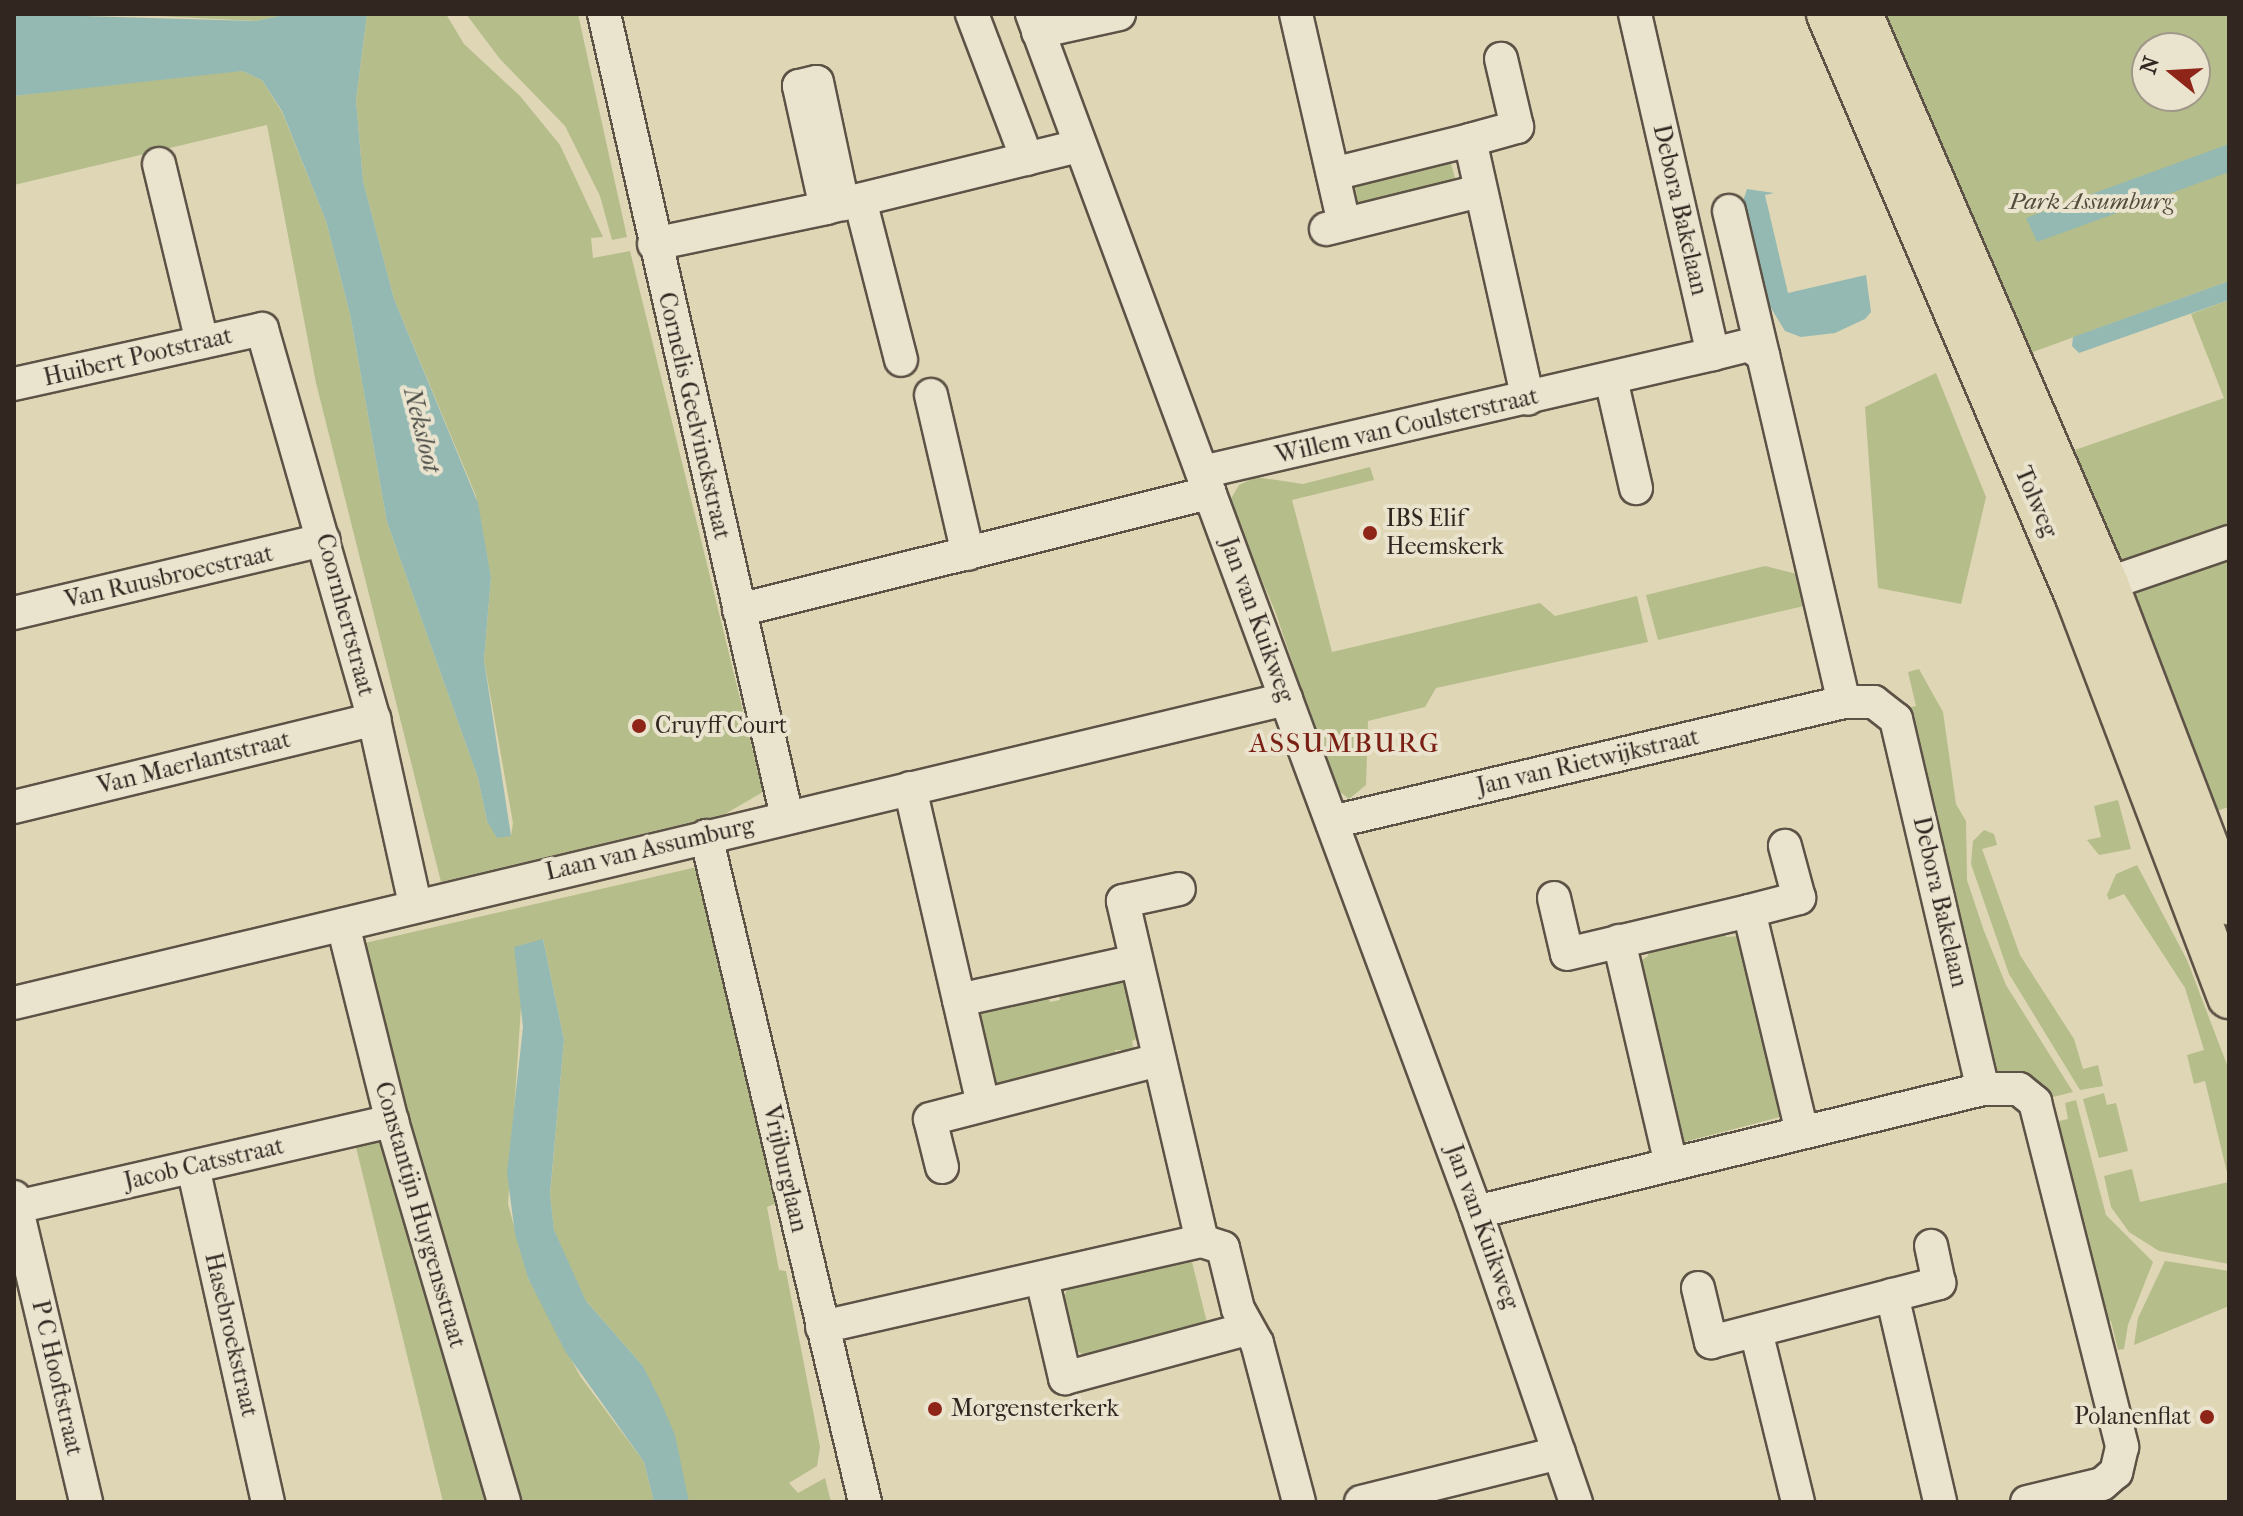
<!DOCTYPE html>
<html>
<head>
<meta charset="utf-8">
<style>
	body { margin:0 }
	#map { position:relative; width:2243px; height:1516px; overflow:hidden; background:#dfd6b5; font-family:"IM FELL French Canon",serif }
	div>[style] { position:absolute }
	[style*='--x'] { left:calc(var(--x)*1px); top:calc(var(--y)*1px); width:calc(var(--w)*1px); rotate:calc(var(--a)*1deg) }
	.green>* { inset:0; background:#b5bd8b }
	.water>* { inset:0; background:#94b9b2 }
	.roads { filter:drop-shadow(2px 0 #5d5246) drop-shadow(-2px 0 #5d5246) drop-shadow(0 2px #5d5246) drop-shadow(0 -2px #5d5246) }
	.minor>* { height:32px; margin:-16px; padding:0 16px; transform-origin:16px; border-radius:16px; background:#eae4cf }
	.major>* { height:42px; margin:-21px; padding:0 21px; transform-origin:21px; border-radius:21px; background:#dfd6b5 }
	.dots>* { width:22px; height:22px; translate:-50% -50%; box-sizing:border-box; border:4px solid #eae4cf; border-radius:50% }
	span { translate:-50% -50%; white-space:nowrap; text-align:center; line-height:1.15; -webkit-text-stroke:8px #eae4cf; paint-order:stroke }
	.park-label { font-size:24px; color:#534c3c; font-style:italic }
	.street-label { font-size:24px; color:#322621 }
	.poi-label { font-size:24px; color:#322621 }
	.left { translate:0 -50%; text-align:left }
	.right { translate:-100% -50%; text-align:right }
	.water-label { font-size:26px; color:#4a4b45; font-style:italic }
	.quarter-label { font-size:28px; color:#7a1f14; letter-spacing:2px }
	.frame { position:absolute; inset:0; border:16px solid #322621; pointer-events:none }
	.north { position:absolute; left:2131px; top:32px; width:80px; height:80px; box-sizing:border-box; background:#eae4cf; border:2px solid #a09889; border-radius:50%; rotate:288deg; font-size:22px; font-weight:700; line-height:32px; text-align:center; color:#322621 }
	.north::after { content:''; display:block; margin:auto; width:28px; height:36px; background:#8f2418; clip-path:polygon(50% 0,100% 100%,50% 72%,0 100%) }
</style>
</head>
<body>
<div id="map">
	<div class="green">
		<div style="clip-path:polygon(120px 14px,288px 14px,256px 21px)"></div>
		<div style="clip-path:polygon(367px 14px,446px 14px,464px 44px,520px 96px,560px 145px,603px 237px,591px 238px,593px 258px,630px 251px,763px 792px,725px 814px,441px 882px,316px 383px,267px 125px,14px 185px,14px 96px,206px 72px,242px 71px,262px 80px,282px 112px,326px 221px,350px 314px,387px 522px,478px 778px,487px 821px,511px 836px,513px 823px,484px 660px,491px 577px,476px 496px,394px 299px,363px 181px,356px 100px)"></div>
		<div style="clip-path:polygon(466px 14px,578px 14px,627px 237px,612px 240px,600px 196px,565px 126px,500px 59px)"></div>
		<div style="clip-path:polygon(evenodd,1879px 14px,2229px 14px,2229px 281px,2027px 354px,1879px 14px,2147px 48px,2195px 48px,2195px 96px,2147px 96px,2147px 48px)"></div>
		<div style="clip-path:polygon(1450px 160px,1457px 185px,1350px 214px,1344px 187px)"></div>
		<div style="clip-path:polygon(2229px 300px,2229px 536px,2110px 579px,2052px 458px,2224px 398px,2191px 314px)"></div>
		<div style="clip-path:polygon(1936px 373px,1986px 497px,1961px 604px,1878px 588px,1865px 407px)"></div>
		<div style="clip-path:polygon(1370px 467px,1374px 480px,1292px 500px,1332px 652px,1540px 603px,1555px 616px,1637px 596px,1648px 642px,1436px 688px,1425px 707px,1368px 721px,1366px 785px,1349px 799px,1339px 791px,1321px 747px,1275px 611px,1229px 502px,1239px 485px,1256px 477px,1303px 484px)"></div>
		<div style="clip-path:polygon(2229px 553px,2229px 807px,2219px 810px,2211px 809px,2124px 597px)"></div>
		<div style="clip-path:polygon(1765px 566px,1797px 574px,1804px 606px,1658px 640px,1646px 595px)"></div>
		<div style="clip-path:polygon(1919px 669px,1943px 712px,1956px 804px,1966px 821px,1967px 880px,1984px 931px,2006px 985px,2073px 1092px,2045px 1099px,1995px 1075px,1923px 789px,1930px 787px,1915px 722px,1908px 723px,1904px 709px,1916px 706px,1908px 672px)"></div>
		<div style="clip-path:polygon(2118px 800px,2131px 849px,2099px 855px,2087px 840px,2101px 837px,2094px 806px)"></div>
		<div style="clip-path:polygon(1984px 830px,1994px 834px,1997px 845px,1982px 849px,2020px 955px,2074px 1039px,2083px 1069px,2098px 1065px,2103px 1086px,2080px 1090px,2009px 974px,1971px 864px,1973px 841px)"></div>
		<div style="clip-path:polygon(2137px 865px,2187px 960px,2229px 1070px,2229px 1181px,2205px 1081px,2194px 1084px,2187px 1055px,2204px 1050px,2185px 988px,2124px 894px,2109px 900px,2107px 895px,2116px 874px)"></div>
		<div style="clip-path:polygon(697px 867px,777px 1203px,767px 1207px,779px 1270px,786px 1271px,820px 1447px,817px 1466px,789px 1483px,798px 1493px,825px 1478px,831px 1502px,689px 1502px,643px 1366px,586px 1301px,571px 1274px,554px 1230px,550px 1195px,564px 1040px,543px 939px,522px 992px,508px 1204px,528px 1278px,580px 1376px,644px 1462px,654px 1502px,517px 1502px,392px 1075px,365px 943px)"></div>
		<div style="clip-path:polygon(1723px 930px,1726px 937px,1740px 936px,1781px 1101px,1780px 1117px,1684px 1142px,1678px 1140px,1634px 965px,1648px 956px,1649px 948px)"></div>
		<div style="clip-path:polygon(1118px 977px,1130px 987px,1142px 1036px,1132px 1041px,1135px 1057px,1124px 1059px,1121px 1050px,1115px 1050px,1117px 1062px,1001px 1085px,992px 1080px,978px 1020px,981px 1010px,1048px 994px,1050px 1002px,1060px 1000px,1058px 988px)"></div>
		<div style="clip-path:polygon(2104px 1093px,2107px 1105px,2116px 1103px,2128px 1151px,2099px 1158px,2083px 1099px)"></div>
		<div style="clip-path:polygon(2076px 1100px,2106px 1215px,2153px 1262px,2128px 1325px,2124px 1349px,2118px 1350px,2111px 1321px,2103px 1323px,2059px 1127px,2051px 1123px,2068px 1119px,2065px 1103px)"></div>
		<div style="clip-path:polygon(381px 1135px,418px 1267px,491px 1502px,443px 1502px,354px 1139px)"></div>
		<div style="clip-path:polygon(2132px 1169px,2140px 1202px,2229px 1182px,2229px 1264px,2159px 1251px,2129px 1232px,2111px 1207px,2104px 1176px)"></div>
		<div style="clip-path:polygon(2165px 1261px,2229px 1271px,2229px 1306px,2134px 1345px,2138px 1318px)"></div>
		<div style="clip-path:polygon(1192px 1262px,1209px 1331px,1089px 1357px,1072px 1349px,1061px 1302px,1068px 1288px)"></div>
	</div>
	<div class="water">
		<div style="clip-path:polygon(14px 14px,256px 21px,288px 14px,367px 14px,356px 100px,363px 181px,394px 299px,478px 503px,491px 577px,484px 660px,511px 836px,497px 838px,487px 821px,478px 778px,387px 522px,350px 314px,326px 221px,282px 111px,262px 80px,242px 71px,14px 96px)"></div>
		<div style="clip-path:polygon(2229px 144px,2229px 172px,2037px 242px,2026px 218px)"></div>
		<div style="clip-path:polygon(1747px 189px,1774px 193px,1765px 195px,1788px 293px,1866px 275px,1871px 312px,1865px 319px,1835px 333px,1801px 337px,1785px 331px,1766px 300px,1740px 210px)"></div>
		<div style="clip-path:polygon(2229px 281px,2229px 300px,2079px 353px,2072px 346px,2073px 337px)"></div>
		<div style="clip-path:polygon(543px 939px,564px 1040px,550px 1194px,554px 1230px,586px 1301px,643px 1366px,660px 1400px,675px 1435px,689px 1502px,654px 1502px,644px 1462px,565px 1351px,528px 1278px,515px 1234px,507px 1173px,523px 1027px,514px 947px)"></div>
	</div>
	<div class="roads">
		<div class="minor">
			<div style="--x:604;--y:14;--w:824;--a:77.16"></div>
			<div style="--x:972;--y:14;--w:155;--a:69.2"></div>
			<div style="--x:1032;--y:14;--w:1278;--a:69.66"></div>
			<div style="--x:1476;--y:1212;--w:307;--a:71"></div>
			<div style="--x:1296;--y:14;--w:215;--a:77.1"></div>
			<div style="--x:1635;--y:14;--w:349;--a:77.1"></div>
			<div style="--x:1713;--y:354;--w:37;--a:-14"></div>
			<div style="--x:1749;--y:345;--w:17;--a:36"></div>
			<div style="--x:1763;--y:355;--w:356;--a:76.9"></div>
			<div style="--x:1844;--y:702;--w:30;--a:0"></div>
			<div style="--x:1874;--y:702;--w:28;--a:38"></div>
			<div style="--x:1896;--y:719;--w:380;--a:76.8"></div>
			<div style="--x:1983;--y:1089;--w:36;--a:0"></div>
			<div style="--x:2019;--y:1089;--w:21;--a:39"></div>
			<div style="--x:2035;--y:1102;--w:356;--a:75.8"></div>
			<div style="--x:2122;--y:1447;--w:26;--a:103"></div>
			<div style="--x:2116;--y:1472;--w:18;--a:139"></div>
			<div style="--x:2102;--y:1484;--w:77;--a:166.5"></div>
			<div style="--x:1038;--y:32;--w:83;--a:-12.5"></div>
			<div style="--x:1470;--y:140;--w:49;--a:-15.5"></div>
			<div style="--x:1517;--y:127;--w:70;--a:-103.2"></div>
			<div style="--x:159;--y:164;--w:183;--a:76.4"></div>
			<div style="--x:1333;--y:174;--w:141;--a:-13.9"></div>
			<div style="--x:1470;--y:140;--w:265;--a:77.4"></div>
			<div style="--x:860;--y:200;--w:165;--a:75.6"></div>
			<div style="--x:826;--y:208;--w:125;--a:-102.5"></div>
			<div style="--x:799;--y:86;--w:18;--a:-13"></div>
			<div style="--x:817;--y:82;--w:125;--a:78"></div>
			<div style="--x:1729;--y:211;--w:148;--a:76.7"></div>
			<div style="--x:1326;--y:229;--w:159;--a:-13.9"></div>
			<div style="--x:654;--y:244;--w:176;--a:-11.8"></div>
			<div style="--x:826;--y:208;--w:260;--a:-13.8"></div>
			<div style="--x:1611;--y:379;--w:112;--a:77.1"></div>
			<div style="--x:14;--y:384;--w:254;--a:-12.5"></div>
			<div style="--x:262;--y:329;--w:406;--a:74"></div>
			<div style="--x:374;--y:719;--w:189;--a:77.5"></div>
			<div style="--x:931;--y:395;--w:163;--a:76.9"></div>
			<div style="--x:1202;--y:472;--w:524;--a:-13"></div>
			<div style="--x:2107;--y:584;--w:129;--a:-19"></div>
			<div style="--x:739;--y:610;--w:485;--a:-14"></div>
			<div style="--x:14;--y:613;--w:318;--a:-13.3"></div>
			<div style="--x:910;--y:788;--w:325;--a:77"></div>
			<div style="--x:14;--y:807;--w:371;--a:-13.7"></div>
			<div style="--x:1332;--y:822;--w:526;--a:-13.19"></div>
			<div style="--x:706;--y:836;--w:685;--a:76.57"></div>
			<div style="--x:1554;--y:898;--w:57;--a:76.9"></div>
			<div style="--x:1567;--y:954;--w:187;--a:-13.3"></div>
			<div style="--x:1749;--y:911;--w:227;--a:76.5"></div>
			<div style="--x:1749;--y:911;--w:52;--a:-14.6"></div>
			<div style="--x:1799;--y:898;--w:54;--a:-105.1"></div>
			<div style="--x:343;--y:925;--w:202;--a:76"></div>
			<div style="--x:392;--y:1121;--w:397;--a:73.6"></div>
			<div style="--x:1619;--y:941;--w:229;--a:76.9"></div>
			<div style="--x:959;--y:1000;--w:181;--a:-12.4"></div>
			<div style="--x:14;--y:1003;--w:1308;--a:-13.44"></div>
			<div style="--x:193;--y:1167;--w:343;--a:77.4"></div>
			<div style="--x:942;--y:1167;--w:49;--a:-104"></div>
			<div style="--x:930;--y:1119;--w:236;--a:-14.5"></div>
			<div style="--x:14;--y:1197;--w:313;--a:76.7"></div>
			<div style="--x:16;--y:1207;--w:386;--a:-12.9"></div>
			<div style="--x:1476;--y:1212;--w:522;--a:-13.64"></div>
			<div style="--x:1202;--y:1241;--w:22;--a:18"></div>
			<div style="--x:1223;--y:1248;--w:63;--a:76.2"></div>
			<div style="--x:1238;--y:1309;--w:39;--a:61"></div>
			<div style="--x:1257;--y:1343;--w:164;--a:75.2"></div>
			<div style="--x:1042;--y:1279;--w:102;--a:76.9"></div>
			<div style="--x:1065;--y:1378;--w:188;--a:-15.1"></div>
			<div style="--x:1698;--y:1288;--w:56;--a:76.5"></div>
			<div style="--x:1711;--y:1342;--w:236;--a:-14.5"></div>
			<div style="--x:1939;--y:1283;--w:38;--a:-102"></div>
			<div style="--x:1892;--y:1295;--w:212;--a:76.9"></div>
			<div style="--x:822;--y:1327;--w:390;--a:-12.8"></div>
			<div style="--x:1202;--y:1241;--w:349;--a:-103.1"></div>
			<div style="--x:1123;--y:901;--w:57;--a:-12.1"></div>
			<div style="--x:1756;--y:1331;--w:176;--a:76.2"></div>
			<div style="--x:1361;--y:1502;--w:204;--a:-13.9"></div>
		</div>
		<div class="major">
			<div style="--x:1828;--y:14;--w:634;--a:66.87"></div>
			<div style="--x:2077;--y:597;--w:428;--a:69.2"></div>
			<div style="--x:1861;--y:14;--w:621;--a:66.66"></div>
			<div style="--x:2107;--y:584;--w:342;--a:69.1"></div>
		</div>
	</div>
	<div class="dots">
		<div style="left:1370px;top:533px;background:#8f2418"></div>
		<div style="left:639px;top:726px;background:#8f2418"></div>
		<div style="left:935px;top:1409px;background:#8f2418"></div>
		<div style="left:2207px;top:1417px;background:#8f2418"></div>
	</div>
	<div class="park-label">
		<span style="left:2091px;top:202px">Park Assumburg</span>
	</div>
	<div class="street-label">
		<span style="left:1680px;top:210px;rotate:77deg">Debora Bakelaan</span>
		<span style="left:138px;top:357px;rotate:-13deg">Huibert Pootstraat</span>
		<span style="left:694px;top:416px;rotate:77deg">Cornelis Geelvinckstraat</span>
		<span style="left:1407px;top:426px;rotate:-13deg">Willem van Coulsterstraat</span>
		<span style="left:2036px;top:502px;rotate:67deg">Tolweg</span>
		<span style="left:169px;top:577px;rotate:-13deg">Van Ruusbroecstraat</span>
		<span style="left:345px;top:615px;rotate:75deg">Coornhertstraat</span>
		<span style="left:1257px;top:620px;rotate:70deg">Jan van Kuikweg</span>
		<span style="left:1588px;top:762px;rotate:-13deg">Jan van Rietwijkstraat</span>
		<span style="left:194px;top:763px;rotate:-14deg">Van Maerlantstraat</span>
		<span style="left:650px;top:849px;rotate:-13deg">Laan van Assumburg</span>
		<span style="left:1940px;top:902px;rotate:77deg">Debora Bakelaan</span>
		<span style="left:204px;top:1164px;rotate:-13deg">Jacob Catsstraat</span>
		<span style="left:785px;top:1169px;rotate:77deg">Vrijburglaan</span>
		<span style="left:420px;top:1215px;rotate:74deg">Constantijn Huygensstraat</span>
		<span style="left:1482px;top:1227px;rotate:70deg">Jan van Kuikweg</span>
		<span style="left:231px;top:1335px;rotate:77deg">Hasebroekstraat</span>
		<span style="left:57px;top:1378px;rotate:77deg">P C Hooftstraat</span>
	</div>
	<div class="poi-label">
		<span class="left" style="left:1386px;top:533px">IBS Elif<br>Heemskerk</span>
		<span class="left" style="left:655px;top:726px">Cruyff Court</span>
		<span class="left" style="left:951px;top:1409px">Morgensterkerk</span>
		<span class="right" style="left:2191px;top:1417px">Polanenflat</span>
	</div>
	<div class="water-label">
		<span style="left:422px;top:430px;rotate:76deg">Neksloot</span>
	</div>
	<div class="quarter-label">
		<span style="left:1345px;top:743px">ASSUMBURG</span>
	</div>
	<div class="frame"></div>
	<div class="north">N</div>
</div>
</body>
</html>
